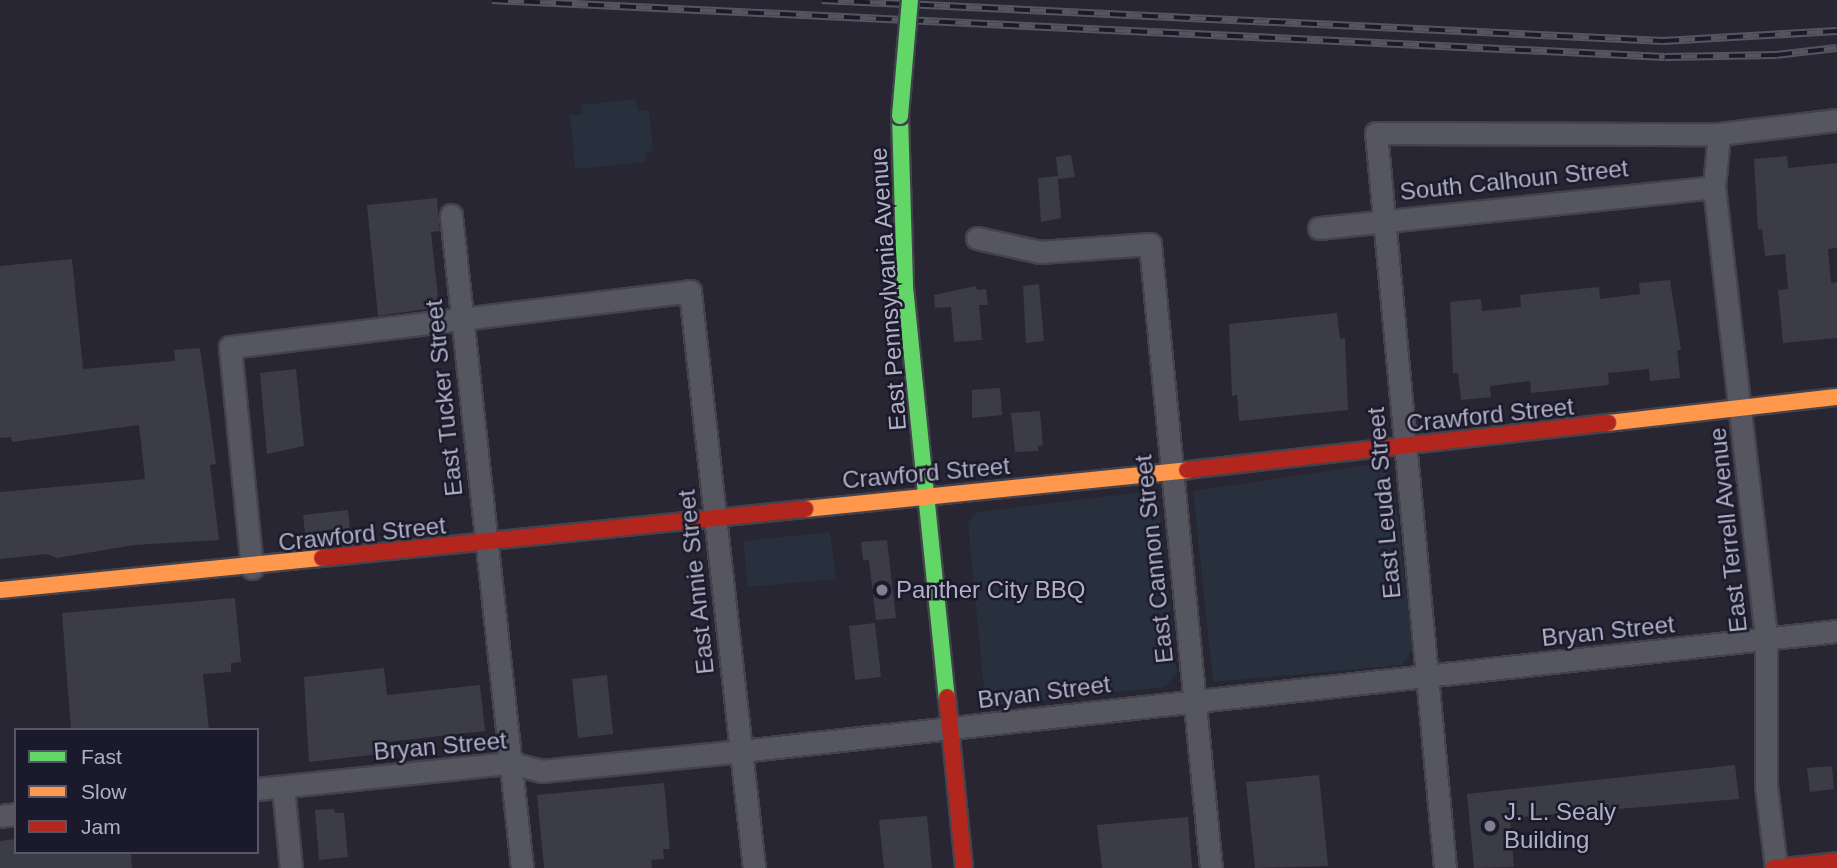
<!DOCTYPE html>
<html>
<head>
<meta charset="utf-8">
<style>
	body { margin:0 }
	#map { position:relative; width:1837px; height:868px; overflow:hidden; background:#272632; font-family:Arial,sans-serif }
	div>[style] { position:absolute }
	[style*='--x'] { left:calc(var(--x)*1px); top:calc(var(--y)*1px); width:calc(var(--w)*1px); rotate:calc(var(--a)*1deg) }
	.green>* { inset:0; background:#27303c }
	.building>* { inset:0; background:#3c3c47 }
	.roads { filter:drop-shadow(2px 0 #44434c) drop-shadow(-2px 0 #44434c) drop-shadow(0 2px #44434c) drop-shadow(0 -2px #44434c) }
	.street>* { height:21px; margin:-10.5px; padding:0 10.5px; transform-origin:10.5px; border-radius:10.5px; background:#565660 }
	.fast>* { height:16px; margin:-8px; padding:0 8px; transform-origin:8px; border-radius:8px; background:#63d668 }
	.slow>* { height:16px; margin:-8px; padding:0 8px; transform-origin:8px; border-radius:8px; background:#ff974d }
	.jam>* { height:16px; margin:-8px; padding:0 8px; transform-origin:8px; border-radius:8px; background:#b3261e }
	.rail>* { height:8px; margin-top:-4px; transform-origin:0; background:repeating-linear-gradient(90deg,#1b1a2c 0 16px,#55555e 0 32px); box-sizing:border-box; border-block:2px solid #55555e }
	.bridges { filter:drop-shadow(2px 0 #41414c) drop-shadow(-2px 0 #41414c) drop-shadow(0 2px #41414c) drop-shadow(0 -2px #41414c) }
	.fast-bridge>* { height:16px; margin:-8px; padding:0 8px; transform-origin:8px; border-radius:8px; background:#63d668 }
	.dots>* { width:19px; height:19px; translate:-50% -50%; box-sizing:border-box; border:4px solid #1b1a2c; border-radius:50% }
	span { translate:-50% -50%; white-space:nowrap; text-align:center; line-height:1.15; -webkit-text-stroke:5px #1b1a2c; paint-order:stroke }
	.street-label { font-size:24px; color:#b1afc4 }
	.poi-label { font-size:24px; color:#b1afc4 }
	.left { translate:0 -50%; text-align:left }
	.legend { position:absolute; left:14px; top:728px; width:245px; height:126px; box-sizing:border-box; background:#1b1a2c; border:2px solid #575669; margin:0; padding:9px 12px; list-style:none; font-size:21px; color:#b1afc4 }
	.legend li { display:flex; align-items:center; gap:14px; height:35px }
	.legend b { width:35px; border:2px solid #575669 }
</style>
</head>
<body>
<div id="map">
	<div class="green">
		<div style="clip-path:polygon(636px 99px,637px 111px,649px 110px,653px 151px,645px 152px,646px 162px,575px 169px,570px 115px,582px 114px,581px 105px)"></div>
		<div style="clip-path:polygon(1382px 463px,1394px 488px,1413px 648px,1402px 665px,1213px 682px,1193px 491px)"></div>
		<div style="clip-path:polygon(1143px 492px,1159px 502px,1177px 673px,1165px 687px,996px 705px,984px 691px,968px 523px,977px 512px)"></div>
		<div style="clip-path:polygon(830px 532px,836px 579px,748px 587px,743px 541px)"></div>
	</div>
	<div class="building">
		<div style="clip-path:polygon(1071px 155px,1075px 177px,1058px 179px,1061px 218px,1041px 222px,1038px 178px,1058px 176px,1056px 157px)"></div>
		<div style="clip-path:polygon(1787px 156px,1788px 168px,1837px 163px,1837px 248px,1828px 249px,1831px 283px,1837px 282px,1837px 338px,1783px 343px,1778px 290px,1788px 289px,1785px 254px,1765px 256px,1762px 229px,1758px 229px,1754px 159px)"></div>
		<div style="clip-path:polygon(437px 198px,440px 231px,431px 232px,439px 307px,378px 316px,367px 205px)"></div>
		<div style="clip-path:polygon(72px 259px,83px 369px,175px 361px,174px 350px,200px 348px,216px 464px,210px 465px,219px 540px,134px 545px,57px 558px,47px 554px,0 559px,0 492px,145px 479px,139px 425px,12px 442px,11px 437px,0 438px,0 266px)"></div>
		<div style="clip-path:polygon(1670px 280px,1681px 350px,1677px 350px,1680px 378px,1650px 381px,1649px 369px,1608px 373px,1609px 385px,1531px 393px,1530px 381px,1490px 386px,1491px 397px,1461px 400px,1458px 373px,1453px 373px,1450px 302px,1481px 299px,1482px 311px,1521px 307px,1520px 295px,1599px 287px,1600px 299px,1640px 294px,1639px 283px)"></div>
		<div style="clip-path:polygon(1039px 284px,1044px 341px,1026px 343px,1023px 286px)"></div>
		<div style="clip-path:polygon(976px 286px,977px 290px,986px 289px,988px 305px,979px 305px,982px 340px,954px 342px,951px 307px,935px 308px,934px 295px)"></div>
		<div style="clip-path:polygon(1337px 313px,1340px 339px,1345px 338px,1348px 410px,1239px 421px,1237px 395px,1232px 396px,1229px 324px)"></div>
		<div style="clip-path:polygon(296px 369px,304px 446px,267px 454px,260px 373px)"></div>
		<div style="clip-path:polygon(1000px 388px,1002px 415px,972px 418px,972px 390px)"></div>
		<div style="clip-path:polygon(1040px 411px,1043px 445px,1038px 446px,1038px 451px,1015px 452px,1011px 413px)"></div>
		<div style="clip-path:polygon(348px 510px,350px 528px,305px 533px,303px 515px)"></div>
		<div style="clip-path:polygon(887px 540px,896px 618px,876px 620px,869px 560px,863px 560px,861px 542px)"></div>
		<div style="clip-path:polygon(235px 598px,241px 662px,231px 663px,231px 672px,203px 674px,209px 730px,71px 730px,62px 613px)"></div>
		<div style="clip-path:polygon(875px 623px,881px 677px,855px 680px,849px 626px)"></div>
		<div style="clip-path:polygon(384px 668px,387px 695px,480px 685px,485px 731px,387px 742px,388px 753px,309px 762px,304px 677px)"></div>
		<div style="clip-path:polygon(607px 675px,613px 734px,578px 738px,572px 679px)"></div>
		<div style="clip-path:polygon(1735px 765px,1739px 799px,1510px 818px,1514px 867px,1474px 868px,1467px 794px)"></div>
		<div style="clip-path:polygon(1832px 766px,1834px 789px,1810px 792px,1807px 768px)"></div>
		<div style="clip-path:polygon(1319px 775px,1328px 866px,1255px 868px,1246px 782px)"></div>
		<div style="clip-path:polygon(664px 783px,670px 849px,663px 849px,664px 859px,651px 860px,652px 868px,544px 868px,537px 795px)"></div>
		<div style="clip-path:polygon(334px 809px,335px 813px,344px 813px,348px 857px,319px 860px,315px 810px)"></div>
		<div style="clip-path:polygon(927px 816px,932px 868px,884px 868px,879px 820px)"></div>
		<div style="clip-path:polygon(1188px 817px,1192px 868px,1102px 868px,1097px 825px)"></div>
		<div style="clip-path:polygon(16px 839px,16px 852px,131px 852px,132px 868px,0 868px,0 841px)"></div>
	</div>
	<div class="roads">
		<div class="street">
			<div style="--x:1719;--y:134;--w:53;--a:95.4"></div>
			<div style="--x:1714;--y:187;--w:455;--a:83.4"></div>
			<div style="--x:1766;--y:639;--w:147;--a:90"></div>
			<div style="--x:1766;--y:786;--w:83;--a:83"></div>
			<div style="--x:451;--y:215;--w:657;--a:83.79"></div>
			<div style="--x:1319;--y:228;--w:397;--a:-5.9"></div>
			<div style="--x:977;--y:238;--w:65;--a:12.5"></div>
			<div style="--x:1040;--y:252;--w:110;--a:-4.2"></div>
			<div style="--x:1150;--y:244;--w:627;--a:84.42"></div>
			<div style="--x:252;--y:568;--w:222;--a:-95.7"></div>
			<div style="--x:230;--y:347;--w:463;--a:-6.9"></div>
			<div style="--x:690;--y:291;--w:581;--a:83.67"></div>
			<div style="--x:283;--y:787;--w:81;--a:84.4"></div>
			<div style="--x:257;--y:789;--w:254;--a:-5.9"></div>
			<div style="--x:510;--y:763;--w:32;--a:14"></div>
			<div style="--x:541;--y:771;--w:201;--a:-5.7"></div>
			<div style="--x:741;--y:751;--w:1103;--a:-6.25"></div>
			<div style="--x:0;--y:816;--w:16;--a:-7"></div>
			<div style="--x:1445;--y:868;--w:738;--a:-95.36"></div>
			<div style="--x:1376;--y:133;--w:343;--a:0.2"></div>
			<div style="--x:1719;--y:134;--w:119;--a:-6.8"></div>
		</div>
		<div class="fast">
			<div style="--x:900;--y:116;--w:171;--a:88.3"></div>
			<div style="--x:905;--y:287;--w:412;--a:84.2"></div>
		</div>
		<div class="slow">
			<div style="--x:1608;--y:423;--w:230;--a:-6.5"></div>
			<div style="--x:806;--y:509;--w:383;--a:-5.8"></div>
			<div style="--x:0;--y:590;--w:324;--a:-5.7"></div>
		</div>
		<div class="jam">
			<div style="--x:1187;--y:470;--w:424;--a:-6.4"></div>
			<div style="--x:322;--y:558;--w:486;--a:-5.8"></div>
			<div style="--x:947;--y:697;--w:172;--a:84.3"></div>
			<div style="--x:1774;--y:868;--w:63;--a:-6.3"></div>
		</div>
	</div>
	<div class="rail">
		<div style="--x:492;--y:0;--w:1174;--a:2.78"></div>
		<div style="--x:1665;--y:57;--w:111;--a:-1"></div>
		<div style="--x:1776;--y:55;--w:61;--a:-6.5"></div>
		<div style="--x:822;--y:0;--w:842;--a:2.79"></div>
		<div style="--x:1663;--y:41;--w:174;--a:-3.3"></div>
	</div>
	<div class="bridges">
		<div class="fast-bridge">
			<div style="--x:900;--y:116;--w:116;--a:-85.1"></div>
		</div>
	</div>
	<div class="dots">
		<div style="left:882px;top:590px;background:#817f91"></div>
		<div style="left:1490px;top:826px;background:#817f91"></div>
	</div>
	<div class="street-label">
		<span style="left:1514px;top:180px;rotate:-6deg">South Calhoun Street</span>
		<span style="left:888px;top:289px;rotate:-94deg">East Pennsylvania Avenue</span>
		<span style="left:444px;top:398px;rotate:-96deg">East Tucker Street</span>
		<span style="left:1490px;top:415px;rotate:-6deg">Crawford Street</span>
		<span style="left:926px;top:473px;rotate:-5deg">Crawford Street</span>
		<span style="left:1384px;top:503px;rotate:-95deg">East Leuda Street</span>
		<span style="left:1728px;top:530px;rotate:-96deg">East Terrell Avenue</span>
		<span style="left:362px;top:534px;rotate:-6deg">Crawford Street</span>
		<span style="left:1154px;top:559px;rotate:-96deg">East Cannon Street</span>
		<span style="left:696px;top:582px;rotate:-96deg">East Annie Street</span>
		<span style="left:1608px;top:631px;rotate:-6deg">Bryan Street</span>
		<span style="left:1044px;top:692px;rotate:-7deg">Bryan Street</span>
		<span style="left:440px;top:746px;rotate:-5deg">Bryan Street</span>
	</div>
	<div class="poi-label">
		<span class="left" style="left:896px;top:590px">Panther City BBQ</span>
		<span class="left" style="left:1504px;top:826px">J. L. Sealy<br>Building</span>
	</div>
	<ul class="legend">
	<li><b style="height:9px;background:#63d668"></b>Fast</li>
	<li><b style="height:9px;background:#ff974d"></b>Slow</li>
	<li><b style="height:9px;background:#b3261e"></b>Jam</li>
	</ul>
</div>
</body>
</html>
